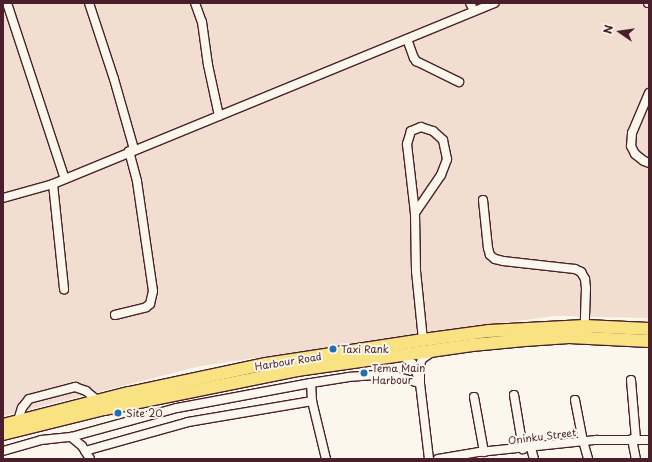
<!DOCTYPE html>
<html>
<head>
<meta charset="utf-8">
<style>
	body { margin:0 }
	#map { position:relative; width:652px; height:462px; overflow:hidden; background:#fbf7ec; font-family:"Playpen Sans",sans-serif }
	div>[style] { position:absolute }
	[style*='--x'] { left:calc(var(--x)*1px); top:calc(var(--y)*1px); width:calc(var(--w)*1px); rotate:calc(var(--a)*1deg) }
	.built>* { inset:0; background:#f1ded1 }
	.roads { filter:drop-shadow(1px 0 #4a1f2b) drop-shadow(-1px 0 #4a1f2b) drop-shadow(0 1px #4a1f2b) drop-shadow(0 -1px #4a1f2b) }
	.minor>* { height:8px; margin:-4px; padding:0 4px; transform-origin:4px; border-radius:4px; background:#fbf7ec }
	.highway>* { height:12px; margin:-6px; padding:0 6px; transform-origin:6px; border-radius:6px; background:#f8e281 }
	.dots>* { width:11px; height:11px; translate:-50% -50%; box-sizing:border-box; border:2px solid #fbf7ec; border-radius:50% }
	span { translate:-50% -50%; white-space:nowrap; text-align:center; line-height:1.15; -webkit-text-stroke:4px #fbf7ec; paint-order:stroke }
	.poi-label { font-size:10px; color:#4a1f2b }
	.left { translate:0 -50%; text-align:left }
	.street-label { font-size:10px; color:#4a1f2b }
	.frame { position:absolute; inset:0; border:4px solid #4a1f2b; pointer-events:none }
	.north { position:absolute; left:600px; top:12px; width:40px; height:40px; -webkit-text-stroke:3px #fbf7ec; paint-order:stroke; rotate:283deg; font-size:11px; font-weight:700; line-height:16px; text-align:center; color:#4a1f2b }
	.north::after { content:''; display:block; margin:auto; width:14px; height:18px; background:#4a1f2b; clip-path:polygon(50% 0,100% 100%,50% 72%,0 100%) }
</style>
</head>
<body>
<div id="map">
	<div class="built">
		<div style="clip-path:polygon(3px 3px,649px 3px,649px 318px,556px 316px,437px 331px,201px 366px,3px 416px)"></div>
	</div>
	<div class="roads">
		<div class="minor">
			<div style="--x:7;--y:3;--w:185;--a:71.8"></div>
			<div style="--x:89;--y:3;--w:80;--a:71.8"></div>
			<div style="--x:114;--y:79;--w:73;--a:74.1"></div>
			<div style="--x:195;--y:3;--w:20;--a:70"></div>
			<div style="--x:202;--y:22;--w:43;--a:82.1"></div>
			<div style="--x:208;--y:65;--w:52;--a:77.8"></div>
			<div style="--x:470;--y:3;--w:9;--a:63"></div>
			<div style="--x:648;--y:3;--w:1;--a:0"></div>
			<div style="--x:407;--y:39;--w:20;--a:70"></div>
			<div style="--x:414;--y:58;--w:4;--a:56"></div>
			<div style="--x:416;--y:61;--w:48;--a:26"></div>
			<div style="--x:649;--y:93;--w:43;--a:113"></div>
			<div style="--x:632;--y:133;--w:13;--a:94"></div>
			<div style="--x:631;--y:146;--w:9;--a:63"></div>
			<div style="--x:635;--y:154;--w:11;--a:38"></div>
			<div style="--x:644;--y:161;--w:5;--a:22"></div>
			<div style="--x:53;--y:184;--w:106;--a:84"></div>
			<div style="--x:3;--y:198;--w:52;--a:-15.6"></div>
			<div style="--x:53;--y:184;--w:477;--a:-22.3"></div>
			<div style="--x:483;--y:200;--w:48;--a:84.1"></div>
			<div style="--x:488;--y:248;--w:7;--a:74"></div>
			<div style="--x:490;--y:255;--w:6;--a:39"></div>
			<div style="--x:495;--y:259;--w:8;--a:14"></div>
			<div style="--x:503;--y:261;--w:72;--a:6.3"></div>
			<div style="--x:575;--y:269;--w:7;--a:27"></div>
			<div style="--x:581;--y:272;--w:8;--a:60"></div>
			<div style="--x:585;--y:279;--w:9;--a:84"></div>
			<div style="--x:586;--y:288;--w:38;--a:92"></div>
			<div style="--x:415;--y:213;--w:46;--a:-55.6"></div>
			<div style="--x:441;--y:175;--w:17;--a:-69"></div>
			<div style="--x:447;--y:159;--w:19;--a:-102"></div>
			<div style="--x:443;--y:140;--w:13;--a:-138"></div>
			<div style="--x:433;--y:131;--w:13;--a:-162"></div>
			<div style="--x:421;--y:127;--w:11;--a:158"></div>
			<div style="--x:411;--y:131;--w:14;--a:107"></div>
			<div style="--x:407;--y:144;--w:69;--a:83.4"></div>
			<div style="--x:415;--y:213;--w:58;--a:89"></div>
			<div style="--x:416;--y:271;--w:69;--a:84.2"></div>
			<div style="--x:115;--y:315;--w:32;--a:-14"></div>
			<div style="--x:146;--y:307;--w:5;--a:-37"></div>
			<div style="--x:150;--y:304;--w:13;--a:-77"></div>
			<div style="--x:153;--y:291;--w:111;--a:-98.3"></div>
			<div style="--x:137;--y:181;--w:31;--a:-105"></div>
			<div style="--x:401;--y:355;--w:15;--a:37"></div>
			<div style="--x:413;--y:364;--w:14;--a:69"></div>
			<div style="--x:631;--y:380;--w:59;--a:85.2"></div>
			<div style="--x:514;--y:395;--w:55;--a:80.5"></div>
			<div style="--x:474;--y:397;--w:56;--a:79.7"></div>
			<div style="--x:575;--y:400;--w:42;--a:79"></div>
			<div style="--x:583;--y:441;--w:19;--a:74"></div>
			<div style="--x:18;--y:420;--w:13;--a:-72"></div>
			<div style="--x:22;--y:408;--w:11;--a:-52"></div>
			<div style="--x:29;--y:399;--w:48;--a:-14.6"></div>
			<div style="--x:75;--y:387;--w:12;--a:20"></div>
			<div style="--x:86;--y:391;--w:14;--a:39"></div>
			<div style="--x:71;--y:437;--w:110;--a:-15.3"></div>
			<div style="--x:177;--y:408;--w:136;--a:-10.6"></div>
			<div style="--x:632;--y:439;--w:20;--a:79"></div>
			<div style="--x:531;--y:448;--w:11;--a:75"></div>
			<div style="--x:3;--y:451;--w:40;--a:-16"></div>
			<div style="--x:41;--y:440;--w:30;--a:-6"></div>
			<div style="--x:71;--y:437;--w:14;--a:39"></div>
			<div style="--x:82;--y:446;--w:15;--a:58"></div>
			<div style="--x:85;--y:451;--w:107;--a:-15.7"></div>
			<div style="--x:188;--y:422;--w:126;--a:-9.6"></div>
			<div style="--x:326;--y:459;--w:60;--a:-103.6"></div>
			<div style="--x:312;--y:401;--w:18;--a:-93"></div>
			<div style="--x:311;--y:383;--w:37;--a:-9"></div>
			<div style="--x:348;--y:377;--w:40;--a:-4.3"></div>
			<div style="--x:388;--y:374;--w:33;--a:16"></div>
			<div style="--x:429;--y:459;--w:77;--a:-96.8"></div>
			<div style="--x:420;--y:383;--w:18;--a:-90"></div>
			<div style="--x:420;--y:365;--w:6;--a:-72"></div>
			<div style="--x:422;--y:359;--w:12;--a:-35"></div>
			<div style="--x:438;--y:459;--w:42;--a:-9.7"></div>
			<div style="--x:479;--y:452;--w:118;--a:-5.9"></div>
			<div style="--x:596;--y:440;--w:53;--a:0"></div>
		</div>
		<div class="highway">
			<div style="--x:3;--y:425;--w:130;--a:-14.3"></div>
			<div style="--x:129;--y:393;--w:140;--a:-12"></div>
			<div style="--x:266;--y:364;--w:159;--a:-8.7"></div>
			<div style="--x:423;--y:340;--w:67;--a:-7.8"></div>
			<div style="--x:489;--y:331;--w:96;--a:-3"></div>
			<div style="--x:585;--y:326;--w:64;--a:2.7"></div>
			<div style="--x:3;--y:434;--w:104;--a:-13.9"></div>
			<div style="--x:104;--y:409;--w:197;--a:-11.4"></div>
			<div style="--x:297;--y:370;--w:177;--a:-8.1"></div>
			<div style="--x:472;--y:345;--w:53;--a:-5.4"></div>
			<div style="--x:525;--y:340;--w:44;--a:-3.9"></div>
			<div style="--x:569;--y:337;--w:80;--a:2.9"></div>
		</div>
	</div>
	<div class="dots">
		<div style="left:333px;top:349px;background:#1f6fb2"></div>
		<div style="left:364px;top:373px;background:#1f6fb2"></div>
		<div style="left:118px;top:413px;background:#1f6fb2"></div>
	</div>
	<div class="poi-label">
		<span class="left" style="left:341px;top:349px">Taxi Rank</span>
		<span class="left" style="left:372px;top:373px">Tema Main<br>Harbour</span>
		<span class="left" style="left:126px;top:413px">Site 20</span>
	</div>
	<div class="street-label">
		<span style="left:288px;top:361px;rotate:-9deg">Harbour Road</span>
		<span style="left:542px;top:436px;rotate:-7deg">Oninku Street</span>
	</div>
	<div class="frame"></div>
	<div class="north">N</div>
</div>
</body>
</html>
